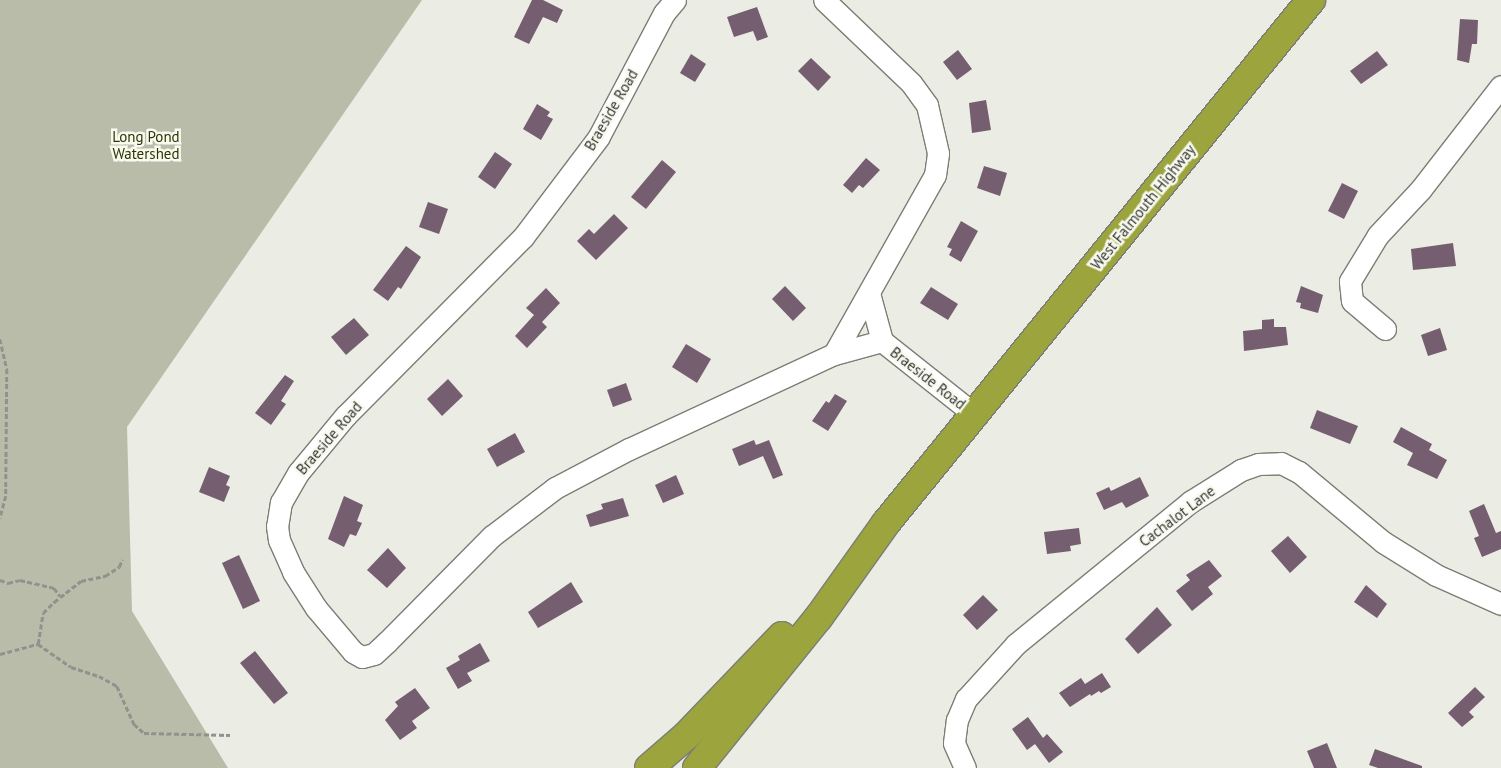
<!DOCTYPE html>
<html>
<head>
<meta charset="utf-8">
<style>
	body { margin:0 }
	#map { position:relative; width:1501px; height:768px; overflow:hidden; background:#ebece3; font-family:"PT Sans",sans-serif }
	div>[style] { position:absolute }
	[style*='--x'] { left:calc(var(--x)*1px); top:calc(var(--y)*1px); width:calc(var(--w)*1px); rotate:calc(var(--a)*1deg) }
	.green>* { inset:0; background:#babcaa }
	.building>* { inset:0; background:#755e70 }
	.path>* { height:2.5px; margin-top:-1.25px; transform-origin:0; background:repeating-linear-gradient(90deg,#91928c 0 5px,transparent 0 7.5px) }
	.roads { filter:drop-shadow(1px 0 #7c7e75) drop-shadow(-1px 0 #7c7e75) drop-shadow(0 1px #7c7e75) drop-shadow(0 -1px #7c7e75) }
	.minor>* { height:21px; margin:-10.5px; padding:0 10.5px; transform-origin:10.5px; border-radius:10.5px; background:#fff }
	.highway>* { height:28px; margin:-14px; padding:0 14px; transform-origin:14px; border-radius:14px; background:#9ba43d }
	span { translate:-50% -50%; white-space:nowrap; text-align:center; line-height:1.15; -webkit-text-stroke:5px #f8faf0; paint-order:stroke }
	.street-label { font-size:15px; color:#333430 }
	.park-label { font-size:15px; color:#303400 }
</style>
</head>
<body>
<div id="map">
	<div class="green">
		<div style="clip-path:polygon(0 0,422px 0,127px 427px,132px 611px,228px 768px,0 768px)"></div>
	</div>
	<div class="building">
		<div style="clip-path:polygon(532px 0,543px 0,563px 10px,557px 23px,543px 17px,529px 44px,514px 37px)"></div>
		<div style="clip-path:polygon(757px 7px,768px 37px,757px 41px,753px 31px,734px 37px,727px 17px)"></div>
		<div style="clip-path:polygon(1460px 19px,1478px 20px,1477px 44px,1472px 44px,1469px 63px,1457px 60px)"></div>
		<div style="clip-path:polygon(958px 50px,972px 69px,957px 80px,943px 62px)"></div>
		<div style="clip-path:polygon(1377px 51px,1388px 65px,1361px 84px,1350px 71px)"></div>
		<div style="clip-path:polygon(691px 54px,706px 64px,695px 82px,680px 73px)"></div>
		<div style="clip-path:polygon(811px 58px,831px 77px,818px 91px,798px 71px)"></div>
		<div style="clip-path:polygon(986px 100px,991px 130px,972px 133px,969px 103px)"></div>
		<div style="clip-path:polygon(537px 104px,550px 112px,547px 116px,553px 119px,541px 140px,523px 129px)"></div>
		<div style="clip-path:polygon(495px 152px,512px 164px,495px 189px,478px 177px)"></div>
		<div style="clip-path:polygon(866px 158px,880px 170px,863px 188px,859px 185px,852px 193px,843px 185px)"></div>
		<div style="clip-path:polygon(662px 160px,676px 172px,646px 209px,631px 197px)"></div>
		<div style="clip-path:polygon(984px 166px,1007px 173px,1000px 196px,977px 188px)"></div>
		<div style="clip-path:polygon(1342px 183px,1358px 191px,1344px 219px,1328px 211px)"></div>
		<div style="clip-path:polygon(428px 202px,448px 209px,439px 234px,419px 227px)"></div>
		<div style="clip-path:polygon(614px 214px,628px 228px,596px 260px,577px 241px,589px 229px,594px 234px)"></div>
		<div style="clip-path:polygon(961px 221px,978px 231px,961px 262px,949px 255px,952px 249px,947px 247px)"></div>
		<div style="clip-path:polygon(1453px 243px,1456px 266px,1413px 270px,1411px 249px)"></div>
		<div style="clip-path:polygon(406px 246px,421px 257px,401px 289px,398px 287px,388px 301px,373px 290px)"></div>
		<div style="clip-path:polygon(785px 286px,806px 308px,793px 321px,772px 299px)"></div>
		<div style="clip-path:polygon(1301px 286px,1323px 295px,1318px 313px,1300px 308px,1301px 303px,1296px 302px)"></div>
		<div style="clip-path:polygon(931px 287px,958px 304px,948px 320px,920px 303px)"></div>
		<div style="clip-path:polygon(546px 288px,560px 303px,542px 322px,547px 327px,527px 348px,515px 336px,534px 315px,526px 308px)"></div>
		<div style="clip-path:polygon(354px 318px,369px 335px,346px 355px,331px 337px)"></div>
		<div style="clip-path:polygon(1274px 319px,1274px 327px,1286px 327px,1288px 345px,1244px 351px,1243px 331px,1262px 329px,1262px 320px)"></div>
		<div style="clip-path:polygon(1440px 328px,1447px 350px,1428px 356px,1421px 335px)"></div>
		<div style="clip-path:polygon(686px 344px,711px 359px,697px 383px,672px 367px)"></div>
		<div style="clip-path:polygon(285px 375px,294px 381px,281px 401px,286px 404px,271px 425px,255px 413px)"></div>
		<div style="clip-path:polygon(448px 379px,463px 396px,442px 416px,427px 399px)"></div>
		<div style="clip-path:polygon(626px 383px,632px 400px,613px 407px,607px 390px)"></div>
		<div style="clip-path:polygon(835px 394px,847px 401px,828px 431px,812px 421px,826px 401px,829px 403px)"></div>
		<div style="clip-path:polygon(1317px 410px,1358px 426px,1350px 444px,1310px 428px)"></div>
		<div style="clip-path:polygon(1401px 427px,1432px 444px,1429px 450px,1447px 460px,1437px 479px,1407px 465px,1413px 453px,1393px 442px)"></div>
		<div style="clip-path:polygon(515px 433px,525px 452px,497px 467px,487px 449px)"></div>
		<div style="clip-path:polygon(754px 440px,756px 445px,769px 440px,783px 475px,773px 479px,763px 456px,739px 466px,732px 449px)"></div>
		<div style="clip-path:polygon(209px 467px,230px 476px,226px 485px,230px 487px,224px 502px,199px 492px)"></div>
		<div style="clip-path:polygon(676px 475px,684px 494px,663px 503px,655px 485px)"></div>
		<div style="clip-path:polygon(1140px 477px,1149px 496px,1126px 508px,1122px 502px,1104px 510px,1096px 493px,1109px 487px,1111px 491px)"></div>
		<div style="clip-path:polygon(344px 496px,363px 505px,357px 521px,362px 523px,356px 536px,350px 534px,344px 547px,328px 539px)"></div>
		<div style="clip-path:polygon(623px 498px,629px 516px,590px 527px,586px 515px,603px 509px,601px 504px)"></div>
		<div style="clip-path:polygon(1484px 504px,1496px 533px,1501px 531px,1501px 549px,1482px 557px,1474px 538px,1479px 536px,1469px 511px)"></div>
		<div style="clip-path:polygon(1079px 528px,1081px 544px,1070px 546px,1071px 551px,1047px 554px,1044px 532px)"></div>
		<div style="clip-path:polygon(1288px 536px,1307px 557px,1290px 573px,1271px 551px)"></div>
		<div style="clip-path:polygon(388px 548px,406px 568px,387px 588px,367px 570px)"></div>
		<div style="clip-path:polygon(239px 555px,260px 601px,243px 609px,222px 563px)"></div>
		<div style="clip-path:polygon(1209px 560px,1222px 576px,1208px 587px,1213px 594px,1192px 611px,1176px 591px,1190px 580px,1186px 575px)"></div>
		<div style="clip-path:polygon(571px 582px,583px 602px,538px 628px,528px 612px)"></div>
		<div style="clip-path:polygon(1366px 585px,1387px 604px,1377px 618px,1354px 602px)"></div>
		<div style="clip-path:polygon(983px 595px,998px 610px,977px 630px,963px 615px)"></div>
		<div style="clip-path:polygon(1157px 607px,1172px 625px,1138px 654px,1125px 639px)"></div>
		<div style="clip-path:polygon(480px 643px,490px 661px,467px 673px,472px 681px,458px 689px,446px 668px,460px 660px,458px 656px)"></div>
		<div style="clip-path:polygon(255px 651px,288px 693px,274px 704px,240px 663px)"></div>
		<div style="clip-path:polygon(1102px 673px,1111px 687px,1101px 693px,1099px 691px,1091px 696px,1090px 694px,1070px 707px,1059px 693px,1081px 678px,1085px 684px)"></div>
		<div style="clip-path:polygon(1475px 687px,1485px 697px,1469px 712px,1474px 717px,1462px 727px,1448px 713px)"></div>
		<div style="clip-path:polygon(415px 688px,430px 708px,412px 721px,417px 728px,400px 740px,385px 720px,398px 706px,395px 702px)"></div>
		<div style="clip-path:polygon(1028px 717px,1043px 738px,1047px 734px,1063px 752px,1049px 763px,1035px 744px,1027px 750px,1012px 729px)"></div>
		<div style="clip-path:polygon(1327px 743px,1337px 768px,1314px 768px,1307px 751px)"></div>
		<div style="clip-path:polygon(1375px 749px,1422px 766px,1422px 768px,1378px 768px,1369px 765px)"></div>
	</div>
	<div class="path">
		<div style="--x:0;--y:339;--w:31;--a:77"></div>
		<div style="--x:7;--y:369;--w:127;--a:90.5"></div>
		<div style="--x:6;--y:496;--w:23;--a:105"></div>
		<div style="--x:0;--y:580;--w:9;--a:21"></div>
		<div style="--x:8;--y:583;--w:12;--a:-14"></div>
		<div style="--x:20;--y:580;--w:35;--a:13"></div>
		<div style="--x:54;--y:588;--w:10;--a:53"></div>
		<div style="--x:38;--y:644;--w:31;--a:-81"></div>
		<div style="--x:43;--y:613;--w:16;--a:-45"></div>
		<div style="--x:54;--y:602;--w:34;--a:-38"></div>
		<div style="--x:81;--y:581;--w:25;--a:-12"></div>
		<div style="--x:105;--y:576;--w:17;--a:-33"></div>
		<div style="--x:119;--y:567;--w:8;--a:-67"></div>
		<div style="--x:0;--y:654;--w:39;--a:-15"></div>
		<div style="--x:38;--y:644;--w:40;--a:34.9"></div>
		<div style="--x:71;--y:667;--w:29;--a:18"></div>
		<div style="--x:99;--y:676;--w:21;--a:29"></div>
		<div style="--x:117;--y:686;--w:42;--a:65.9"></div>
		<div style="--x:134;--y:724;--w:13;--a:42"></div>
		<div style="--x:144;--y:733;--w:86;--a:1.3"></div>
	</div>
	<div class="roads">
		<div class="minor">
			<div style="--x:675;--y:0;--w:17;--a:130"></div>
			<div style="--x:664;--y:13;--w:141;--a:117.8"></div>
			<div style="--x:598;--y:138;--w:124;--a:127.1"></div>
			<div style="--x:523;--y:237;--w:251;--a:134.8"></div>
			<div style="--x:346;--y:415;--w:75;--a:129.6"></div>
			<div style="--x:298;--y:473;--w:34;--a:120"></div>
			<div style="--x:281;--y:502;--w:24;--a:99"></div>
			<div style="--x:277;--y:526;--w:14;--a:82"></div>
			<div style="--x:279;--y:540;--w:35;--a:66"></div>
			<div style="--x:293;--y:572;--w:43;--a:57.4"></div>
			<div style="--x:316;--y:608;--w:57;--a:49.9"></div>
			<div style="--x:353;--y:652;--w:10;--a:29"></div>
			<div style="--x:362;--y:657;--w:12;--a:-14"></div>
			<div style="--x:374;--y:654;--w:18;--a:-43"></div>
			<div style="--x:387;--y:642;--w:149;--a:-45.3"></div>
			<div style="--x:492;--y:536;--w:79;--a:-37.3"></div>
			<div style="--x:555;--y:488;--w:84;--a:-27.8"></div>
			<div style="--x:629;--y:449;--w:226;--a:-24.9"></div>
			<div style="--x:834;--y:354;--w:206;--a:-60.6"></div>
			<div style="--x:935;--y:175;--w:22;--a:-82"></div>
			<div style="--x:938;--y:153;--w:49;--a:-102.9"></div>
			<div style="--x:927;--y:105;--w:27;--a:-126"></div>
			<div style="--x:911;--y:83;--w:120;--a:-136.3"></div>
			<div style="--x:869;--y:293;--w:50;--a:74.8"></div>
			<div style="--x:882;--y:341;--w:117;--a:38.4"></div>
			<div style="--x:1385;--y:329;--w:43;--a:-139.7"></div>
			<div style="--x:1352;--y:301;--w:20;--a:-96"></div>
			<div style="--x:1350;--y:281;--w:54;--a:-58.7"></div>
			<div style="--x:1378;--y:235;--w:63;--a:-46.9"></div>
			<div style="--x:1421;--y:189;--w:130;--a:-52.2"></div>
			<div style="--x:834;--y:354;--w:50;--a:-15.2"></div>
			<div style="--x:965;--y:768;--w:27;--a:-114"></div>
			<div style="--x:954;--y:743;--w:23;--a:-83"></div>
			<div style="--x:957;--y:720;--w:23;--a:-67"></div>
			<div style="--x:966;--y:699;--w:74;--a:-47.7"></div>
			<div style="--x:1016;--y:644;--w:225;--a:-39.2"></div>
			<div style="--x:1190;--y:502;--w:60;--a:-32.1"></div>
			<div style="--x:1241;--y:470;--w:18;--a:-19"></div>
			<div style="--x:1258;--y:464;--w:23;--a:-2"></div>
			<div style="--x:1281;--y:463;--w:20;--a:27"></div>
			<div style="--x:1299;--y:472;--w:109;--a:39.8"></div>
			<div style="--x:1383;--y:542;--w:62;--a:31.9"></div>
			<div style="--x:1436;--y:575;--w:71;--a:24"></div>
		</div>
		<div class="highway">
			<div style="--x:649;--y:768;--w:50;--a:-41"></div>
			<div style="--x:687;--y:735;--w:137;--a:-46.2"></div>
			<div style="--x:697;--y:768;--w:194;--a:-51.1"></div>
			<div style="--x:819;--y:617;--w:115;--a:-54.5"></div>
			<div style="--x:886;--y:523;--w:674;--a:-50.9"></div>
		</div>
	</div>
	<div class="street-label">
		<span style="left:611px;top:110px;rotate:-60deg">Braeside Road</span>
		<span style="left:1143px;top:207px;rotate:-51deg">West Falmouth Highway</span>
		<span style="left:928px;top:378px;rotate:38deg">Braeside Road</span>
		<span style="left:329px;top:438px;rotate:-49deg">Braeside Road</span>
		<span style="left:1177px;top:516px;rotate:-37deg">Cachalot Lane</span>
	</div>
	<div class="park-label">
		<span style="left:146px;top:145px">Long Pond<br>Watershed</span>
	</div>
</div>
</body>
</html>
